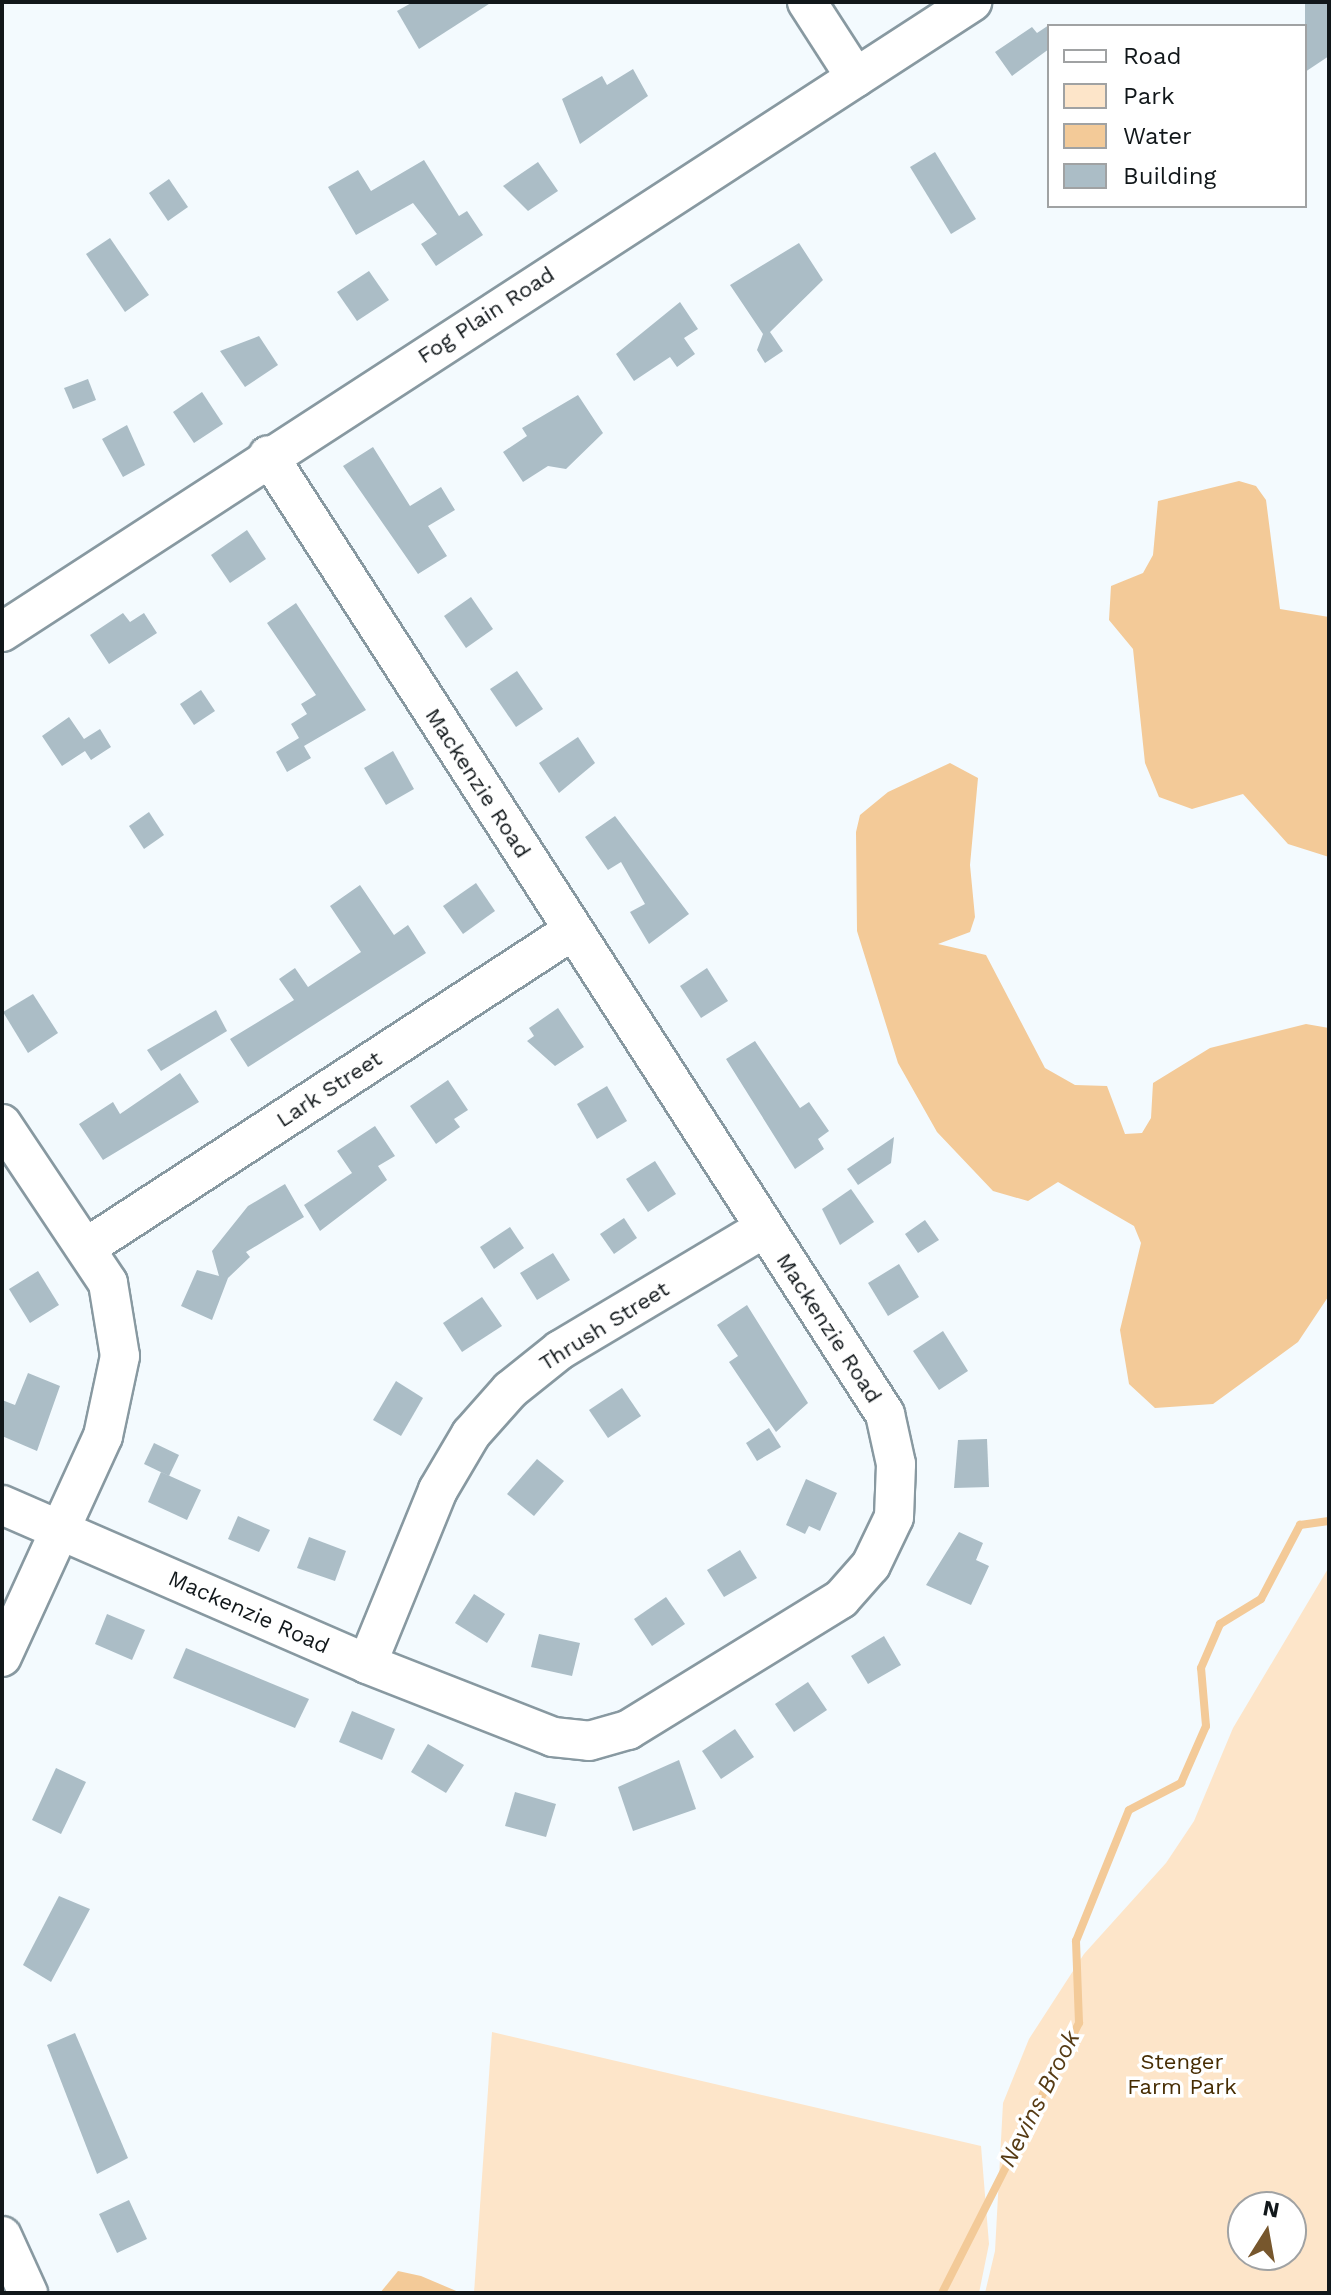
<!DOCTYPE html>
<html>
<head>
<meta charset="utf-8">
<style>
	body { margin:0 }
	#map { position:relative; width:1331px; height:2295px; overflow:hidden; background:#f3fafe; font-family:"Work Sans",sans-serif }
	div>[style] { position:absolute }
	[style*='--x'] { left:calc(var(--x)*1px); top:calc(var(--y)*1px); width:calc(var(--w)*1px); rotate:calc(var(--a)*1deg) }
	.green>* { inset:0; background:#fde5c9 }
	.water>* { inset:0; background:#f3ca98 }
	.stream>* { height:8px; margin:-4px; padding:0 4px; transform-origin:4px; border-radius:4px; background:#f3ca98 }
	.building>* { inset:0; background:#abbdc6 }
	.roads { filter:drop-shadow(2px 0 #8899a1) drop-shadow(-2px 0 #8899a1) drop-shadow(0 2px #8899a1) drop-shadow(0 -2px #8899a1) }
	.minor>* { height:38px; margin:-19px; padding:0 19px; transform-origin:19px; border-radius:19px; background:#fff }
	span { translate:-50% -50%; white-space:nowrap; text-align:center; line-height:1.15; -webkit-text-stroke:7px #fff; paint-order:stroke }
	.street-label { font-size:22px; color:#11171a }
	.park-label { font-size:22px; color:#462c02 }
	.water-label { font-size:24px; color:#563b14; font-style:italic }
	.frame { position:absolute; inset:0; border:4px solid #11171a; pointer-events:none }
	.legend { position:absolute; left:1047px; top:24px; width:260px; height:184px; box-sizing:border-box; background:#fff; border:2px solid #a0a2a3; margin:0; padding:10px 14px; list-style:none; font-size:24px; color:#11171a }
	.legend li { display:flex; align-items:center; gap:16px; height:40px }
	.legend b { width:40px; border:2px solid #a0a2a3 }
	.north { position:absolute; left:1227px; top:2191px; width:80px; height:80px; box-sizing:border-box; background:#fff; border:2px solid #a0a2a3; border-radius:50%; rotate:11deg; font-size:22px; font-weight:700; line-height:32px; text-align:center; color:#11171a }
	.north::after { content:''; display:block; margin:auto; width:28px; height:36px; background:#77572d; clip-path:polygon(50% 0,100% 100%,50% 72%,0 100%) }
</style>
</head>
<body>
<div id="map">
	<div class="green">
		<div style="clip-path:polygon(evenodd,1329px 1567px,1329px 2293px,985px 2293px,995px 2251px,1003px 2103px,1029px 2039px,1084px 1954px,1166px 1863px,1194px 1821px,1233px 1728px,1329px 1567px,1243px 2207px,1291px 2207px,1291px 2255px,1243px 2255px,1243px 2207px)"></div>
		<div style="clip-path:polygon(492px 2032px,981px 2146px,989px 2244px,979px 2293px,474px 2293px)"></div>
	</div>
	<div class="water">
		<div style="clip-path:polygon(1239px 481px,1256px 486px,1266px 500px,1280px 609px,1329px 617px,1329px 857px,1288px 844px,1243px 794px,1192px 809px,1159px 797px,1145px 763px,1133px 649px,1109px 620px,1111px 586px,1143px 573px,1153px 555px,1158px 501px)"></div>
		<div style="clip-path:polygon(950px 763px,978px 778px,970px 865px,975px 917px,970px 932px,938px 944px,986px 955px,1045px 1068px,1075px 1085px,1107px 1086px,1125px 1134px,1142px 1133px,1151px 1118px,1153px 1083px,1210px 1048px,1306px 1024px,1329px 1028px,1328px 1297px,1298px 1342px,1213px 1404px,1155px 1408px,1129px 1384px,1120px 1330px,1141px 1243px,1134px 1226px,1058px 1182px,1028px 1201px,993px 1191px,937px 1132px,898px 1063px,857px 931px,856px 832px,860px 815px,888px 792px)"></div>
		<div style="clip-path:polygon(398px 2271px,421px 2276px,461px 2293px,380px 2293px)"></div>
	</div>
	<div class="stream">
		<div style="--x:942;--y:2293;--w:303;--a:-63.1"></div>
		<div style="--x:1079;--y:2023;--w:82;--a:-92.1"></div>
		<div style="--x:1076;--y:1941;--w:141;--a:-68"></div>
		<div style="--x:1129;--y:1810;--w:59;--a:-27.4"></div>
		<div style="--x:1181;--y:1783;--w:62;--a:-66.3"></div>
		<div style="--x:1206;--y:1726;--w:58;--a:-94.9"></div>
		<div style="--x:1201;--y:1668;--w:48;--a:-66.6"></div>
		<div style="--x:1220;--y:1624;--w:48;--a:-31.4"></div>
		<div style="--x:1261;--y:1599;--w:84;--a:-62.2"></div>
		<div style="--x:1300;--y:1525;--w:29;--a:-8"></div>
	</div>
	<div class="building">
		<div style="clip-path:polygon(413px 2px,492px 2px,419px 49px,397px 11px)"></div>
		<div style="clip-path:polygon(1305px 2px,1329px 2px,1329px 56px,1305px 72px)"></div>
		<div style="clip-path:polygon(1049px 25px,1049px 49px,1012px 76px,995px 52px,1032px 27px,1037px 33px)"></div>
		<div style="clip-path:polygon(633px 69px,648px 96px,580px 144px,562px 99px,602px 76px,607px 85px)"></div>
		<div style="clip-path:polygon(935px 152px,976px 219px,951px 234px,910px 167px)"></div>
		<div style="clip-path:polygon(424px 160px,459px 216px,467px 211px,483px 235px,436px 266px,421px 244px,437px 234px,413px 203px,356px 235px,328px 187px,358px 170px,371px 191px)"></div>
		<div style="clip-path:polygon(538px 162px,558px 191px,528px 211px,503px 186px)"></div>
		<div style="clip-path:polygon(169px 179px,188px 207px,168px 221px,149px 193px)"></div>
		<div style="clip-path:polygon(110px 238px,149px 295px,125px 312px,86px 254px)"></div>
		<div style="clip-path:polygon(799px 243px,823px 280px,770px 332px,783px 351px,765px 363px,757px 350px,763px 334px,730px 285px)"></div>
		<div style="clip-path:polygon(369px 271px,389px 300px,357px 321px,337px 292px)"></div>
		<div style="clip-path:polygon(680px 302px,698px 329px,684px 338px,695px 354px,677px 367px,670px 357px,634px 381px,616px 354px)"></div>
		<div style="clip-path:polygon(259px 336px,278px 365px,245px 387px,220px 351px)"></div>
		<div style="clip-path:polygon(88px 379px,96px 400px,73px 409px,64px 388px)"></div>
		<div style="clip-path:polygon(202px 392px,223px 424px,194px 443px,173px 412px)"></div>
		<div style="clip-path:polygon(578px 395px,603px 433px,566px 469px,548px 466px,523px 482px,503px 452px,527px 436px,522px 428px)"></div>
		<div style="clip-path:polygon(127px 425px,145px 465px,123px 477px,102px 439px)"></div>
		<div style="clip-path:polygon(373px 447px,410px 506px,441px 487px,455px 510px,428px 526px,447px 556px,418px 574px,343px 466px)"></div>
		<div style="clip-path:polygon(247px 530px,266px 559px,230px 583px,211px 555px)"></div>
		<div style="clip-path:polygon(471px 597px,493px 629px,466px 648px,444px 616px)"></div>
		<div style="clip-path:polygon(296px 603px,366px 710px,304px 746px,311px 758px,287px 772px,276px 752px,299px 738px,291px 724px,307px 714px,301px 704px,316px 695px,267px 623px)"></div>
		<div style="clip-path:polygon(123px 613px,130px 622px,144px 613px,157px 633px,109px 664px,90px 635px)"></div>
		<div style="clip-path:polygon(517px 671px,543px 709px,516px 727px,490px 689px)"></div>
		<div style="clip-path:polygon(201px 690px,215px 711px,194px 725px,180px 704px)"></div>
		<div style="clip-path:polygon(69px 717px,84px 739px,100px 729px,111px 747px,91px 760px,85px 751px,62px 766px,42px 736px)"></div>
		<div style="clip-path:polygon(578px 737px,595px 763px,559px 793px,539px 763px)"></div>
		<div style="clip-path:polygon(393px 751px,414px 789px,386px 805px,364px 768px)"></div>
		<div style="clip-path:polygon(149px 812px,164px 835px,144px 849px,129px 826px)"></div>
		<div style="clip-path:polygon(615px 816px,689px 914px,649px 944px,630px 912px,645px 904px,621px 862px,608px 870px,585px 837px)"></div>
		<div style="clip-path:polygon(476px 883px,495px 911px,463px 934px,443px 906px)"></div>
		<div style="clip-path:polygon(360px 885px,394px 935px,408px 925px,426px 953px,248px 1067px,230px 1039px,294px 1000px,279px 979px,295px 968px,308px 987px,361px 952px,330px 906px)"></div>
		<div style="clip-path:polygon(707px 968px,728px 1001px,701px 1018px,680px 986px)"></div>
		<div style="clip-path:polygon(33px 994px,58px 1033px,28px 1053px,3px 1012px)"></div>
		<div style="clip-path:polygon(558px 1008px,584px 1047px,555px 1066px,527px 1041px,534px 1036px,529px 1028px)"></div>
		<div style="clip-path:polygon(216px 1010px,227px 1031px,161px 1071px,147px 1050px)"></div>
		<div style="clip-path:polygon(755px 1041px,800px 1108px,809px 1102px,829px 1131px,818px 1139px,824px 1149px,795px 1169px,726px 1059px)"></div>
		<div style="clip-path:polygon(180px 1073px,199px 1102px,103px 1160px,79px 1124px,113px 1102px,120px 1114px)"></div>
		<div style="clip-path:polygon(448px 1080px,468px 1110px,454px 1119px,460px 1127px,436px 1144px,410px 1106px)"></div>
		<div style="clip-path:polygon(607px 1086px,627px 1121px,597px 1139px,577px 1104px)"></div>
		<div style="clip-path:polygon(375px 1126px,395px 1156px,378px 1166px,387px 1180px,320px 1231px,304px 1205px,352px 1173px,337px 1151px)"></div>
		<div style="clip-path:polygon(894px 1137px,891px 1163px,858px 1185px,847px 1169px)"></div>
		<div style="clip-path:polygon(655px 1161px,676px 1194px,648px 1212px,626px 1179px)"></div>
		<div style="clip-path:polygon(285px 1184px,304px 1217px,246px 1252px,250px 1257px,228px 1278px,212px 1320px,181px 1306px,197px 1270px,219px 1276px,212px 1251px,248px 1206px)"></div>
		<div style="clip-path:polygon(851px 1189px,874px 1222px,840px 1245px,822px 1209px)"></div>
		<div style="clip-path:polygon(624px 1218px,637px 1238px,614px 1254px,600px 1234px)"></div>
		<div style="clip-path:polygon(925px 1220px,939px 1240px,918px 1253px,905px 1234px)"></div>
		<div style="clip-path:polygon(510px 1227px,524px 1248px,494px 1269px,480px 1247px)"></div>
		<div style="clip-path:polygon(553px 1253px,570px 1280px,537px 1300px,520px 1273px)"></div>
		<div style="clip-path:polygon(899px 1264px,919px 1297px,888px 1316px,868px 1283px)"></div>
		<div style="clip-path:polygon(38px 1271px,59px 1305px,30px 1323px,9px 1289px)"></div>
		<div style="clip-path:polygon(482px 1297px,502px 1326px,462px 1352px,443px 1323px)"></div>
		<div style="clip-path:polygon(747px 1305px,808px 1403px,776px 1432px,729px 1362px,738px 1356px,717px 1325px)"></div>
		<div style="clip-path:polygon(943px 1331px,968px 1371px,939px 1390px,913px 1351px)"></div>
		<div style="clip-path:polygon(28px 1373px,60px 1386px,37px 1451px,2px 1436px,2px 1400px,15px 1405px)"></div>
		<div style="clip-path:polygon(396px 1381px,423px 1398px,401px 1436px,373px 1420px)"></div>
		<div style="clip-path:polygon(622px 1388px,641px 1416px,608px 1438px,589px 1410px)"></div>
		<div style="clip-path:polygon(769px 1428px,781px 1447px,757px 1461px,746px 1443px)"></div>
		<div style="clip-path:polygon(987px 1439px,989px 1487px,954px 1488px,958px 1440px)"></div>
		<div style="clip-path:polygon(154px 1443px,179px 1455px,169px 1476px,144px 1464px)"></div>
		<div style="clip-path:polygon(537px 1459px,564px 1481px,534px 1516px,507px 1494px)"></div>
		<div style="clip-path:polygon(161px 1472px,201px 1490px,187px 1520px,148px 1502px)"></div>
		<div style="clip-path:polygon(806px 1479px,837px 1493px,820px 1531px,809px 1526px,805px 1534px,786px 1525px)"></div>
		<div style="clip-path:polygon(238px 1516px,270px 1530px,259px 1552px,228px 1539px)"></div>
		<div style="clip-path:polygon(959px 1532px,983px 1543px,976px 1560px,989px 1566px,971px 1605px,926px 1585px)"></div>
		<div style="clip-path:polygon(309px 1537px,346px 1551px,335px 1581px,297px 1568px)"></div>
		<div style="clip-path:polygon(740px 1550px,757px 1578px,724px 1597px,707px 1570px)"></div>
		<div style="clip-path:polygon(474px 1594px,505px 1614px,487px 1643px,455px 1623px)"></div>
		<div style="clip-path:polygon(666px 1597px,685px 1624px,652px 1646px,634px 1619px)"></div>
		<div style="clip-path:polygon(107px 1614px,145px 1630px,132px 1660px,95px 1644px)"></div>
		<div style="clip-path:polygon(539px 1634px,580px 1643px,572px 1676px,531px 1667px)"></div>
		<div style="clip-path:polygon(884px 1636px,901px 1665px,868px 1684px,851px 1656px)"></div>
		<div style="clip-path:polygon(186px 1648px,309px 1699px,295px 1728px,173px 1678px)"></div>
		<div style="clip-path:polygon(808px 1682px,827px 1710px,794px 1732px,775px 1704px)"></div>
		<div style="clip-path:polygon(352px 1711px,395px 1729px,382px 1760px,339px 1742px)"></div>
		<div style="clip-path:polygon(735px 1729px,754px 1757px,721px 1779px,702px 1751px)"></div>
		<div style="clip-path:polygon(428px 1744px,464px 1765px,446px 1793px,411px 1772px)"></div>
		<div style="clip-path:polygon(679px 1760px,696px 1809px,633px 1831px,618px 1787px)"></div>
		<div style="clip-path:polygon(56px 1768px,86px 1782px,61px 1834px,32px 1820px)"></div>
		<div style="clip-path:polygon(515px 1792px,556px 1804px,546px 1837px,505px 1826px)"></div>
		<div style="clip-path:polygon(59px 1896px,90px 1909px,51px 1982px,23px 1965px)"></div>
		<div style="clip-path:polygon(75px 2033px,128px 2158px,97px 2174px,47px 2045px)"></div>
		<div style="clip-path:polygon(129px 2200px,147px 2239px,117px 2253px,99px 2214px)"></div>
	</div>
	<div class="roads">
		<div class="minor">
			<div style="--x:807;--y:2;--w:90;--a:57.2"></div>
			<div style="--x:2;--y:632;--w:1157;--a:-33"></div>
			<div style="--x:2;--y:1124;--w:191;--a:56.3"></div>
			<div style="--x:108;--y:1283;--w:74;--a:80.7"></div>
			<div style="--x:120;--y:1356;--w:82;--a:102"></div>
			<div style="--x:103;--y:1436;--w:243;--a:114.6"></div>
			<div style="--x:87;--y:1247;--w:579;--a:-33.09"></div>
			<div style="--x:2;--y:1505;--w:398;--a:23.5"></div>
			<div style="--x:367;--y:1664;--w:200;--a:21.4"></div>
			<div style="--x:553;--y:1737;--w:36;--a:6"></div>
			<div style="--x:589;--y:1741;--w:41;--a:-15.8"></div>
			<div style="--x:628;--y:1730;--w:250;--a:-31.6"></div>
			<div style="--x:841;--y:1599;--w:45;--a:-48.6"></div>
			<div style="--x:871;--y:1565;--w:53;--a:-64.4"></div>
			<div style="--x:894;--y:1517;--w:53;--a:-87.8"></div>
			<div style="--x:896;--y:1464;--w:51;--a:-102.4"></div>
			<div style="--x:885;--y:1414;--w:1140;--a:-122.76"></div>
			<div style="--x:367;--y:1664;--w:188;--a:-67.8"></div>
			<div style="--x:438;--y:1490;--w:65;--a:-59.5"></div>
			<div style="--x:471;--y:1434;--w:59;--a:-48.4"></div>
			<div style="--x:510;--y:1390;--w:64;--a:-38.7"></div>
			<div style="--x:560;--y:1350;--w:236;--a:-30.8"></div>
			<div style="--x:2;--y:2236;--w:63;--a:65.5"></div>
		</div>
	</div>
	<div class="street-label">
		<span style="left:486px;top:315px;rotate:-33deg">Fog Plain Road</span>
		<span style="left:478px;top:783px;rotate:57deg">Mackenzie Road</span>
		<span style="left:329px;top:1089px;rotate:-33deg">Lark Street</span>
		<span style="left:604px;top:1326px;rotate:-32deg">Thrush Street</span>
		<span style="left:829px;top:1328px;rotate:57deg">Mackenzie Road</span>
		<span style="left:249px;top:1612px;rotate:24deg">Mackenzie Road</span>
	</div>
	<div class="park-label">
		<span style="left:1182px;top:2074px">Stenger<br>Farm Park</span>
	</div>
	<div class="water-label">
		<span style="left:1040px;top:2099px;rotate:-63deg">Nevins Brook</span>
	</div>
	<div class="frame"></div>
	<ul class="legend">
	<li><b style="height:10px;background:#fff"></b>Road</li>
	<li><b style="height:22px;background:#fde5c9"></b>Park</li>
	<li><b style="height:22px;background:#f3ca98"></b>Water</li>
	<li><b style="height:22px;background:#abbdc6"></b>Building</li>
	</ul>
	<div class="north">N</div>
</div>
</body>
</html>
